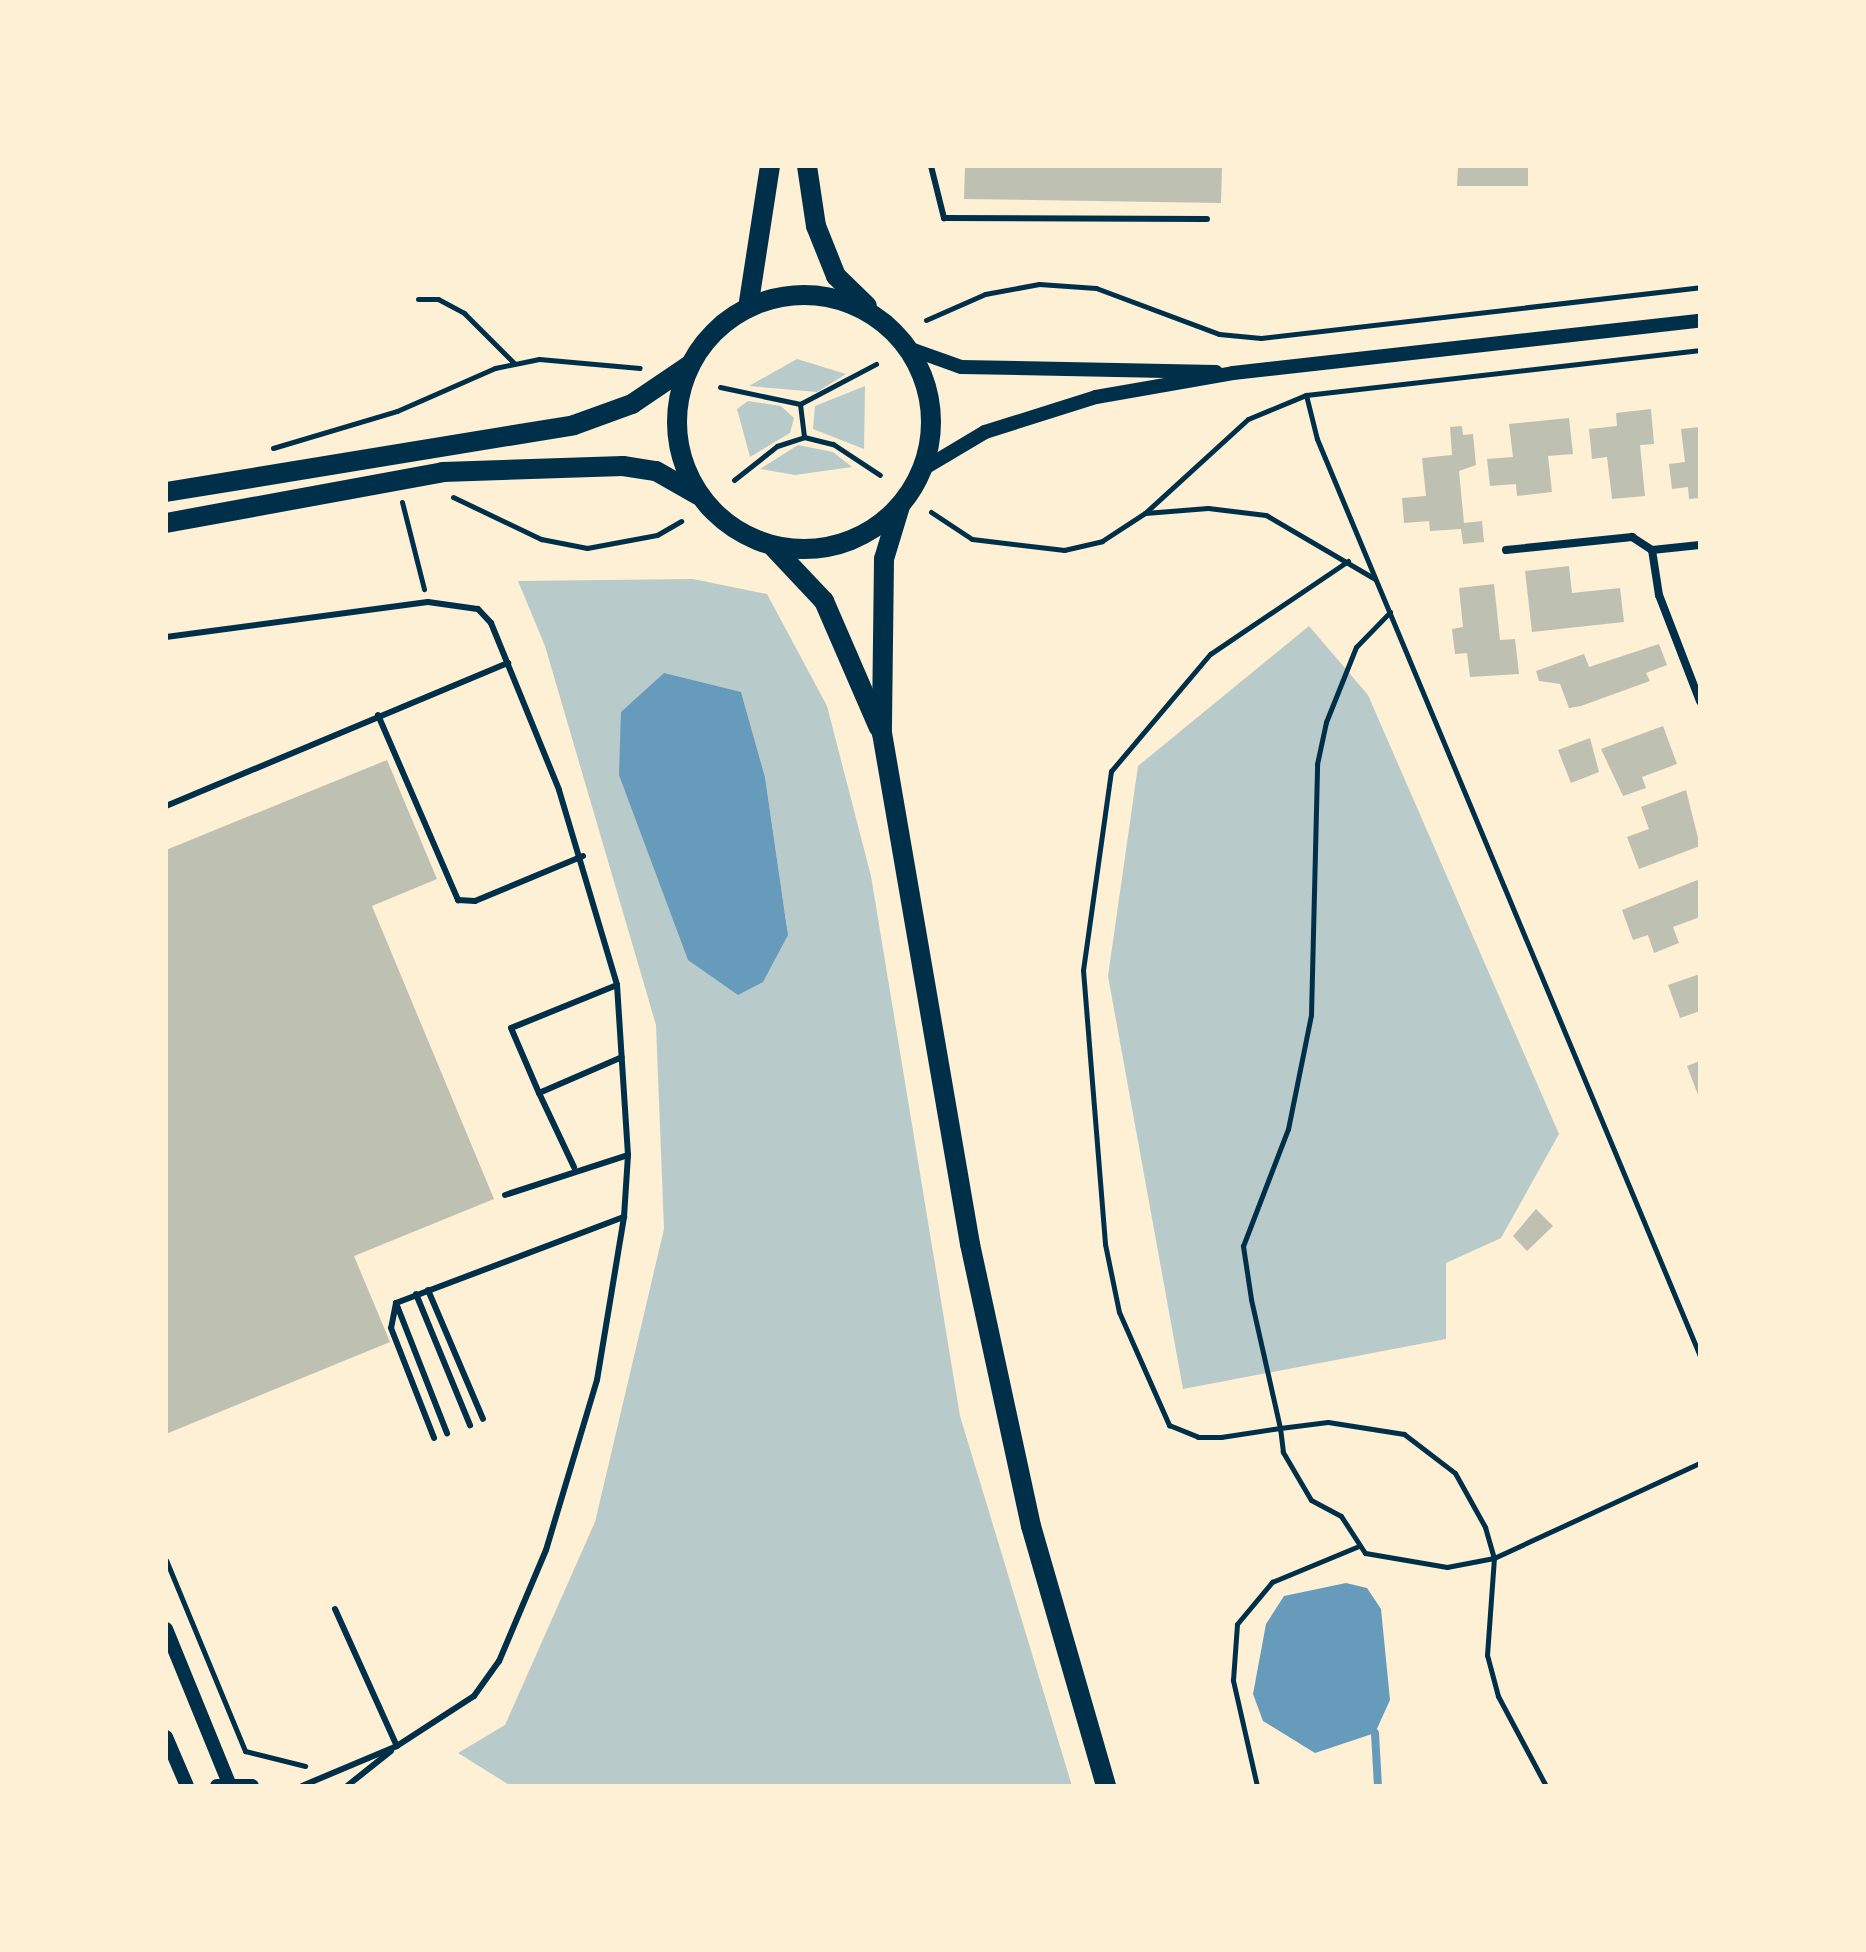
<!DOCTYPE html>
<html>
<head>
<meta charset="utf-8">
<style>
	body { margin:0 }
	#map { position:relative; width:1866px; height:1952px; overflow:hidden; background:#fdf0d5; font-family:"Work Sans",sans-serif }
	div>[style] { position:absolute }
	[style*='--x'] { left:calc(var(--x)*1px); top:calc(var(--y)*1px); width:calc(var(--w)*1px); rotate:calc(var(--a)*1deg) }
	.green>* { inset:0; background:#b9caca }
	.water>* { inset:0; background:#669bbc }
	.stream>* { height:8px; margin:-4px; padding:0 4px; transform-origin:4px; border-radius:4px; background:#669bbc }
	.building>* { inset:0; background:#bec0b2 }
	.path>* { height:5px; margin:-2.5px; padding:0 2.5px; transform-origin:2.5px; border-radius:2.5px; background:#003049 }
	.service>* { height:6px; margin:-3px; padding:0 3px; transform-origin:3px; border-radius:3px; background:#003049 }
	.minor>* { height:8px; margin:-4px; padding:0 4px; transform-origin:4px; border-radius:4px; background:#003049 }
	.tertiary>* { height:14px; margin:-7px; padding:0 7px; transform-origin:7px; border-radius:7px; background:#003049 }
	.primary>* { height:20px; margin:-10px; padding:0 10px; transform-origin:10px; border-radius:10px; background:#003049 }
	.primary>.ring { margin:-10px; padding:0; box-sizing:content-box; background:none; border:20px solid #003049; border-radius:50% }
	span { translate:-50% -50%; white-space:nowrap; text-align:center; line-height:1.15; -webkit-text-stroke:7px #fdf0d5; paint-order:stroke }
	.frame { position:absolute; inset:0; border:168px solid #fdf0d5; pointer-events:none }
</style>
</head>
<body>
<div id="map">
	<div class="green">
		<div style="clip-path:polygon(797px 359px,846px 374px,817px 392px,749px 386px)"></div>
		<div style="clip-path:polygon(865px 386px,864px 449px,813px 429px,815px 406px)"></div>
		<div style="clip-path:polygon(748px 401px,781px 406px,794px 418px,790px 433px,750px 457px,737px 409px)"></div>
		<div style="clip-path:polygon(798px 445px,833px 452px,852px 467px,795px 475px,760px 469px)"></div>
		<div style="clip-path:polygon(evenodd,693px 579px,767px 594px,827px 706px,871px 876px,960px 1416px,1072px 1786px,511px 1786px,458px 1753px,505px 1725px,595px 1522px,664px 1229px,656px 1025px,545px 646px,518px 581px,693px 579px,741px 692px,765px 777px,788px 934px,741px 692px)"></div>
		<div style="clip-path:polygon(1309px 626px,1368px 695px,1559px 1134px,1501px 1238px,1446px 1263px,1446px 1339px,1183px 1389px,1108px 976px,1138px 766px)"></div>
	</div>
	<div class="water">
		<div style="clip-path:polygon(664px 673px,741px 692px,765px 777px,788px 935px,763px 982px,738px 995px,688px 960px,619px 775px,621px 712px)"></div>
		<div style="clip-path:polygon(1346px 1583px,1367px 1588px,1381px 1609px,1390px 1700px,1375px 1733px,1315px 1753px,1263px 1721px,1253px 1694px,1266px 1624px,1284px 1596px)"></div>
	</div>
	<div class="stream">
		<div style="--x:1375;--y:1733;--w:53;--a:86.8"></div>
	</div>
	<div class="building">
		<div style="clip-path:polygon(965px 166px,1222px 166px,1221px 203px,964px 199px)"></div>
		<div style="clip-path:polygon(1458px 166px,1528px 166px,1528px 186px,1457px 186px)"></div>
		<div style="clip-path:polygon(1651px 409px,1654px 444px,1640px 445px,1645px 496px,1612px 499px,1607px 457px,1592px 459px,1589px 429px,1617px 426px,1616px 413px)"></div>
		<div style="clip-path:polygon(1569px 418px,1573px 454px,1548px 456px,1552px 492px,1517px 496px,1516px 484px,1490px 486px,1487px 459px,1513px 457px,1509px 424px)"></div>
		<div style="clip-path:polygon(1462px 426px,1463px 435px,1473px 434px,1476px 465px,1459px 471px,1464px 523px,1482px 521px,1484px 542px,1463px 544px,1461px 529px,1430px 531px,1429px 521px,1404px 523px,1402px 498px,1426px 496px,1422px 458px,1452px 455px,1450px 427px)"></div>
		<div style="clip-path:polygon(1700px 427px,1700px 498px,1689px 499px,1688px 487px,1672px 489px,1669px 464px,1685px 462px,1681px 429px)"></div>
		<div style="clip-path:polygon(1569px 566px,1572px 593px,1620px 588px,1624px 622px,1532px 632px,1525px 571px)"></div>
		<div style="clip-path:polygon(1494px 584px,1500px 640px,1515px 639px,1519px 674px,1470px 677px,1467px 653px,1455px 654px,1452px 629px,1463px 627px,1459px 588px)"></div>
		<div style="clip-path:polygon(1659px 644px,1667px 665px,1646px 673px,1650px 681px,1581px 706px,1569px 708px,1560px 684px,1539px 681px,1536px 671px,1584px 654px,1589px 667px)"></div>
		<div style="clip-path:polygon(1663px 726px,1677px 764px,1642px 777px,1646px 788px,1623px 796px,1601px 749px)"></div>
		<div style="clip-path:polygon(1590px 738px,1599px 772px,1571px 783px,1558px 750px)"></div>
		<div style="clip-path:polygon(387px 760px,437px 879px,372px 906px,494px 1199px,354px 1256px,390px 1342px,166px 1434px,166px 850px)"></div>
		<div style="clip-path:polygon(1686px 790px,1700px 846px,1639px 869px,1627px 837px,1649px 829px,1641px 807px)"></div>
		<div style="clip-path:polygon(1700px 879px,1700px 917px,1673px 927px,1679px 943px,1654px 953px,1648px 935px,1633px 940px,1622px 910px)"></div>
		<div style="clip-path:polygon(1700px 974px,1700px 1011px,1680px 1018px,1668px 985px)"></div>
		<div style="clip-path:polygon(1700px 1061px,1700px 1100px,1687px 1066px)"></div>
		<div style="clip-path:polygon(1536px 1209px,1553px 1226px,1527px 1251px,1513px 1236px)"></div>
	</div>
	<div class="path">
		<div style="--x:418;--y:299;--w:20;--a:0"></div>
		<div style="--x:438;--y:299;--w:30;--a:28"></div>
		<div style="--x:464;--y:313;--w:71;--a:45"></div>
		<div style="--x:926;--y:320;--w:64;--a:-23.8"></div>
		<div style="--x:985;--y:294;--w:55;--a:-10.5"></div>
		<div style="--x:1039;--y:284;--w:57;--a:4"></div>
		<div style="--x:1096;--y:288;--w:131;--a:20.5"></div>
		<div style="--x:1219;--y:334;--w:42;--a:5.4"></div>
		<div style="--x:1261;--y:338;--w:442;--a:-6.6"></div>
		<div style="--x:720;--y:387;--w:82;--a:12"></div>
		<div style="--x:800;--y:404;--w:86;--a:-27.8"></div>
		<div style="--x:1306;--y:395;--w:45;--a:76"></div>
		<div style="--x:1317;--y:439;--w:994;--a:67.33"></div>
		<div style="--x:800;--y:404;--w:33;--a:83"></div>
		<div style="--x:273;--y:448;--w:129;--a:-16.6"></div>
		<div style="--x:397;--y:411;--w:107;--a:-23.7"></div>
		<div style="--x:495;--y:368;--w:45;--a:-11.6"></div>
		<div style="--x:539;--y:359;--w:101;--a:5.1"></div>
		<div style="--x:734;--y:480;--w:55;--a:-38.3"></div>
		<div style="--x:777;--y:446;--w:28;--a:-18"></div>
		<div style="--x:804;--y:437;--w:30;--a:14"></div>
		<div style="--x:833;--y:444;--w:56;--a:33.4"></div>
		<div style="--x:453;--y:497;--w:98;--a:25.5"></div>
		<div style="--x:541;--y:539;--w:47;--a:11.1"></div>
		<div style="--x:587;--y:548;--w:71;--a:-10.5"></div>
		<div style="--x:657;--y:535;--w:28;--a:-30"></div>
		<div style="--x:402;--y:502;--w:90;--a:75.8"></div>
		<div style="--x:931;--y:512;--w:49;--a:33.4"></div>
		<div style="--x:972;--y:539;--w:93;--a:6.8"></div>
		<div style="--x:1064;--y:550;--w:39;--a:-13"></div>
		<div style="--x:1102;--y:541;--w:51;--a:-33.1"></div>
		<div style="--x:1145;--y:513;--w:63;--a:-4.5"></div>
		<div style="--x:1208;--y:508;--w:58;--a:6.9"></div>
		<div style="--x:1266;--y:515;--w:126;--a:30.4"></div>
		<div style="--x:1145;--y:513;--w:139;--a:-42.4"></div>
		<div style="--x:1248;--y:419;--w:63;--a:-22.5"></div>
		<div style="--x:1306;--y:395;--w:397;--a:-6.5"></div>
		<div style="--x:1348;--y:561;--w:166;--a:146"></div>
		<div style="--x:1210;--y:654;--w:153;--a:130.2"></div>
		<div style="--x:1111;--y:771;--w:201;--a:98"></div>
		<div style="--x:1083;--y:970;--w:275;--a:85.4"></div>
		<div style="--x:1105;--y:1244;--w:69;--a:78.4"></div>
		<div style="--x:1119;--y:1312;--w:124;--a:66.1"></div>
		<div style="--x:1169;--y:1425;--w:31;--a:22"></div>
		<div style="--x:1198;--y:1437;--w:23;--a:0"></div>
		<div style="--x:1221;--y:1437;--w:60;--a:-8.7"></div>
		<div style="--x:1280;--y:1428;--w:48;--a:-7.1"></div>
		<div style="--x:1328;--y:1422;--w:77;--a:9"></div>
		<div style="--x:1404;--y:1434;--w:64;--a:37.4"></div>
		<div style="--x:1455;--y:1473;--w:62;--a:60.9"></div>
		<div style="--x:1485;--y:1527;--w:32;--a:74"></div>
		<div style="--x:1494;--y:1558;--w:48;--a:169.2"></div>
		<div style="--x:1447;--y:1567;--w:83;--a:-170.3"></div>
		<div style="--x:1365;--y:1553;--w:44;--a:-123"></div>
		<div style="--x:1341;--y:1516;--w:34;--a:-152"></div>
		<div style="--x:1311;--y:1500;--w:56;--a:-120.3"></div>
		<div style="--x:1283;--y:1452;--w:24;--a:-97"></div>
		<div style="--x:1280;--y:1428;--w:132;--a:-102.7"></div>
		<div style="--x:1251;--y:1299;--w:54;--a:-98.6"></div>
		<div style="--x:1243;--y:1246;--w:125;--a:-69"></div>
		<div style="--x:1288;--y:1129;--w:116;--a:-78.6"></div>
		<div style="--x:1311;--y:1015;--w:251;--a:-88.6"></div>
		<div style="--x:1317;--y:764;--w:43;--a:-77.9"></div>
		<div style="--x:1326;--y:722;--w:81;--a:-68.2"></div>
		<div style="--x:1356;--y:647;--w:49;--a:-45.8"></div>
		<div style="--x:166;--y:1560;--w:207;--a:67.5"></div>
		<div style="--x:245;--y:1751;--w:62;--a:14"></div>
		<div style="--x:1257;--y:1786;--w:109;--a:-102.8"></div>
		<div style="--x:1233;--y:1680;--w:56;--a:-85.9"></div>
		<div style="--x:1237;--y:1624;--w:55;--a:-50.2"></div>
		<div style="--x:1272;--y:1582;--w:94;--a:-22.5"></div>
		<div style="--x:1546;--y:1786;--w:102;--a:-118.1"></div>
		<div style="--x:1498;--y:1696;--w:42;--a:-105"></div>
		<div style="--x:1487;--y:1655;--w:97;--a:-85.9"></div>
		<div style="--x:1494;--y:1558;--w:227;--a:-24.8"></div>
	</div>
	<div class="service">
		<div style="--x:931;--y:166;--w:54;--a:76"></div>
		<div style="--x:944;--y:218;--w:263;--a:0.2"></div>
		<div style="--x:166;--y:637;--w:264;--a:-7.6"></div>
		<div style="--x:428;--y:602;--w:50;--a:8"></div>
		<div style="--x:478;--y:609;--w:19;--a:47"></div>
		<div style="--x:491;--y:623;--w:180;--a:67.8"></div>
		<div style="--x:559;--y:790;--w:203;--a:73.4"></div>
		<div style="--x:617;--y:985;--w:170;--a:86.3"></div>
		<div style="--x:628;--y:1155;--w:62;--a:93.7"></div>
		<div style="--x:624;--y:1217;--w:165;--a:99.4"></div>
		<div style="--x:597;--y:1380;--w:177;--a:106.7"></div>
		<div style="--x:546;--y:1550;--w:121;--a:112.9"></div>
		<div style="--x:499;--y:1661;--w:43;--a:125.5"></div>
		<div style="--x:474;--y:1696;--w:92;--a:147"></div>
		<div style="--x:397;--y:1746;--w:103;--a:157.2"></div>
		<div style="--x:378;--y:715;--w:202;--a:66.6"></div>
		<div style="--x:458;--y:900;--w:17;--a:3"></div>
		<div style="--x:475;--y:901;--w:117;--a:-22.6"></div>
		<div style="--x:166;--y:806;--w:371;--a:-22.7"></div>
		<div style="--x:617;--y:985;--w:114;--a:157.9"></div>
		<div style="--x:511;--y:1028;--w:71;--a:66.7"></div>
		<div style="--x:539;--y:1093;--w:90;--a:-23.4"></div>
		<div style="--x:539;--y:1093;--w:82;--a:64.7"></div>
		<div style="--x:505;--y:1195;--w:129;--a:-18"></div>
		<div style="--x:428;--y:1290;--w:140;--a:66.9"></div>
		<div style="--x:416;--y:1294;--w:142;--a:67.6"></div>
		<div style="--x:396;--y:1303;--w:244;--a:-20.7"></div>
		<div style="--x:396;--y:1303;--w:25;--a:101"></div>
		<div style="--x:391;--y:1328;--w:118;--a:68.6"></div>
		<div style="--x:396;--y:1303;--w:140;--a:68.6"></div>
		<div style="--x:335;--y:1609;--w:150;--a:65.7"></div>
		<div style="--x:347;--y:1786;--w:56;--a:-38.5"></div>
	</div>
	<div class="minor">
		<div style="--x:1506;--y:550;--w:127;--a:-5.9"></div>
		<div style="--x:1632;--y:537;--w:24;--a:33"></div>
		<div style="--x:1652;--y:550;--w:46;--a:81.2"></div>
		<div style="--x:1659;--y:595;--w:114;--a:68.9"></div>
		<div style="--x:1652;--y:550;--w:48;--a:-5.9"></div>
	</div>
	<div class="tertiary">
		<div style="--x:908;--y:348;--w:56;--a:19.7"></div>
		<div style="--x:961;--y:367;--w:255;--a:1.1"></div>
		<div style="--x:923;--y:469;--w:72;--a:-30.8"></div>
		<div style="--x:985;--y:432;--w:116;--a:-17.5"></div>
		<div style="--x:1096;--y:397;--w:139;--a:-9.9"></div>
		<div style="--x:1233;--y:373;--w:470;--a:-6.4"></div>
		<div style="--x:166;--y:1629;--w:166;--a:67.8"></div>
		<div style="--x:166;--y:1737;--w:53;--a:66.8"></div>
		<div style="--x:217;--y:1786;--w:35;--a:0"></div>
	</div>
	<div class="primary">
		<div style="--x:807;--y:166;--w:61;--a:81.5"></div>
		<div style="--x:816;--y:226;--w:54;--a:68.2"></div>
		<div style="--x:836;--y:276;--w:43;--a:44.1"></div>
		<div class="ring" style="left:677px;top:295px;width:234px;height:234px"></div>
		<div style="--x:748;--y:308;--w:144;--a:-81.2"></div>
		<div style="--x:166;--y:492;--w:413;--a:-9.3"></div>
		<div style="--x:574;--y:425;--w:62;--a:-19.9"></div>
		<div style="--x:632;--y:404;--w:71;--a:-34.1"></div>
		<div style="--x:900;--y:506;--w:55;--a:106.8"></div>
		<div style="--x:884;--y:559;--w:174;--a:90.7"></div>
		<div style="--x:882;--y:733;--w:519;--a:80.23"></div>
		<div style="--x:970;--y:1244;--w:289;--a:77.8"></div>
		<div style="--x:1031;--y:1526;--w:271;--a:73.9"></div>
		<div style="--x:166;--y:523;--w:282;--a:-10.4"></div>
		<div style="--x:443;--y:472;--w:180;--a:-1.9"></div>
		<div style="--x:623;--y:466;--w:33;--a:9"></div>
		<div style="--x:656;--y:471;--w:48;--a:29.7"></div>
		<div style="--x:774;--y:548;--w:73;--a:46.7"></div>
		<div style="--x:824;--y:601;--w:138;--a:66.6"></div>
	</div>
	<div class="frame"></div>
</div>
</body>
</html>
